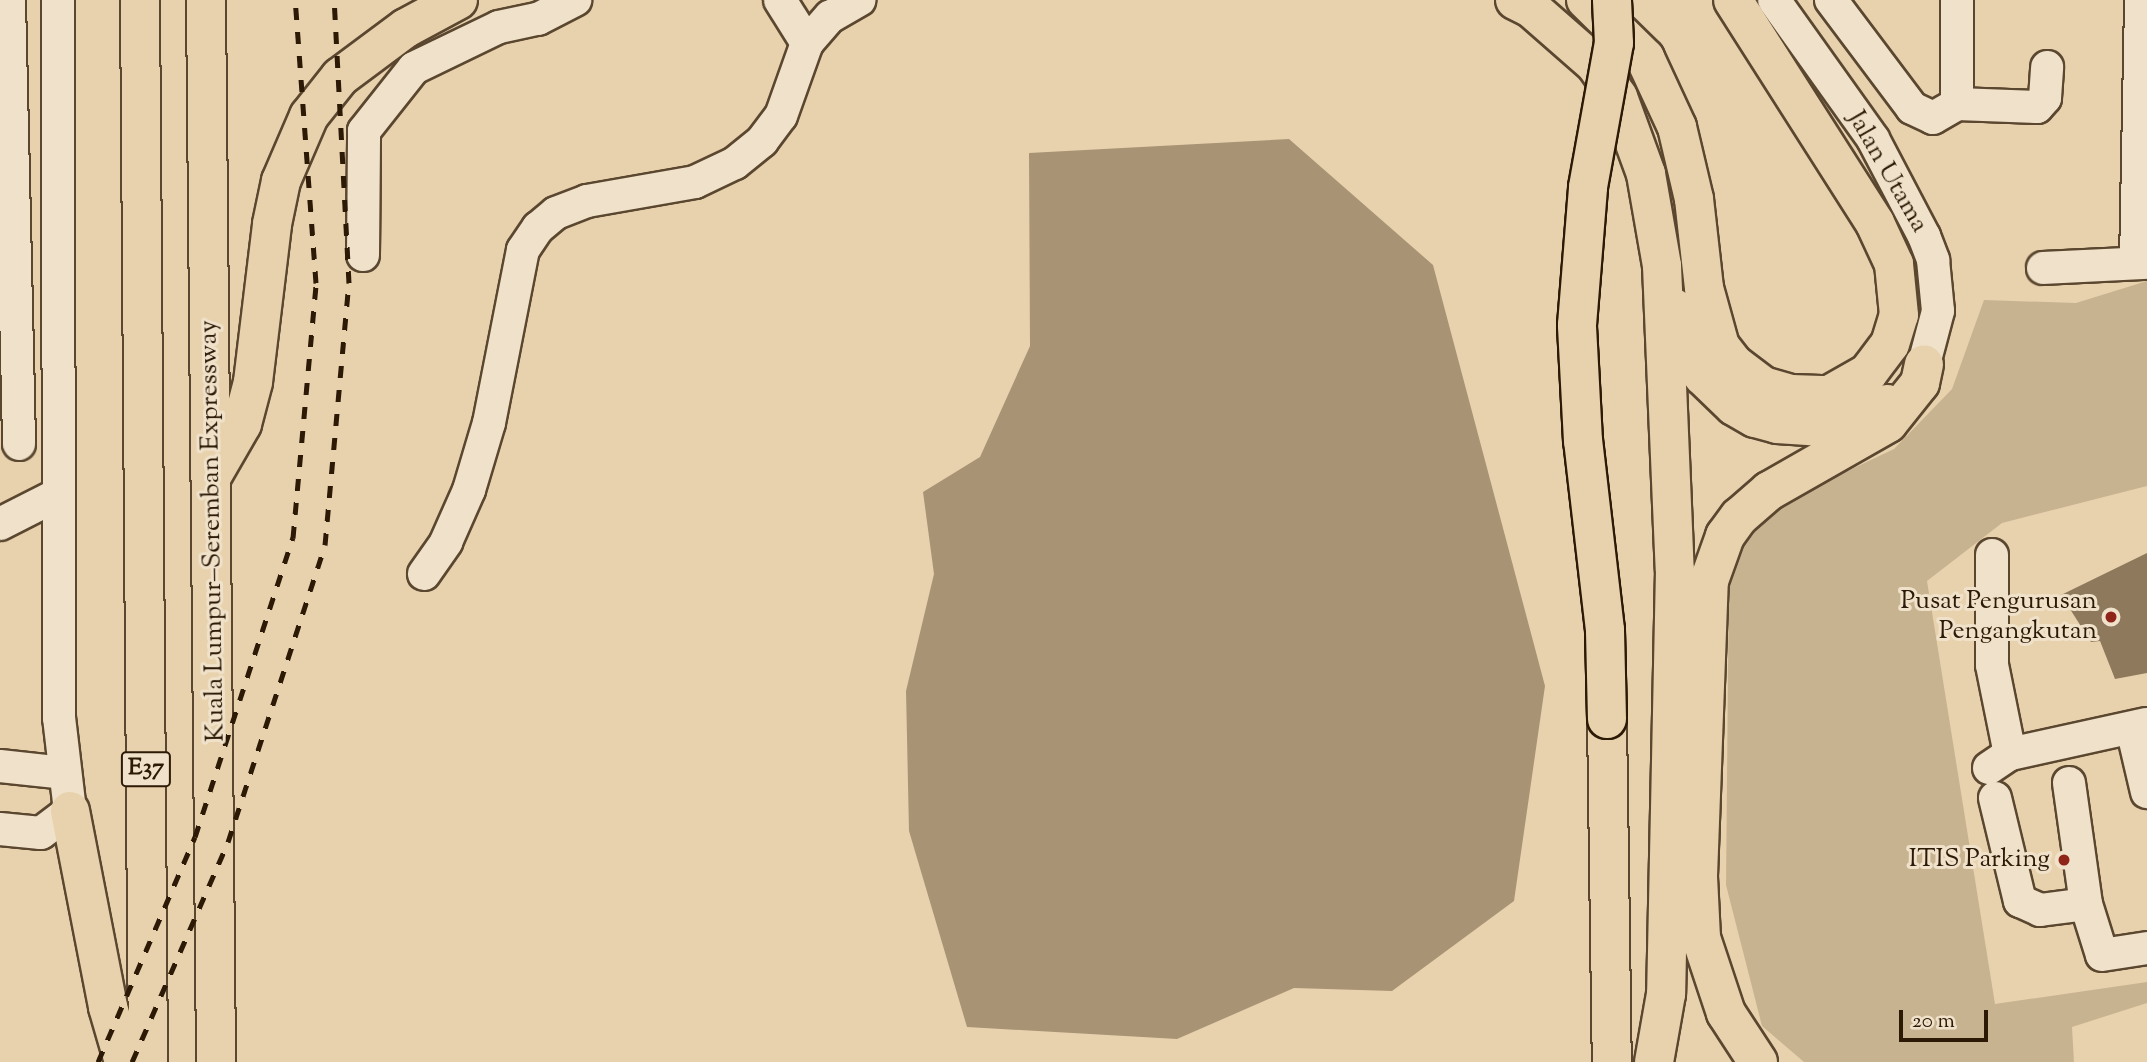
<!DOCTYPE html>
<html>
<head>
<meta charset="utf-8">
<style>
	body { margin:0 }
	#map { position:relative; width:2147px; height:1062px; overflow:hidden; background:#e8d2ad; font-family:"Sorts Mill Goudy",serif }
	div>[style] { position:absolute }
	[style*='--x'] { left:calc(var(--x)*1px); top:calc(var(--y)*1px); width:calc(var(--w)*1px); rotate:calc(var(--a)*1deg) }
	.green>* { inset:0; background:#c8b391 }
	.water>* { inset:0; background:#a89374 }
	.building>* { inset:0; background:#8e795d }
	.roads { filter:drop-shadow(2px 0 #5b4730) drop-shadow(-2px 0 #5b4730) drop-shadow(0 2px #5b4730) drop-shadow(0 -2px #5b4730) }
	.minor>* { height:32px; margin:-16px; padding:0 16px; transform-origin:16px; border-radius:16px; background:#f0e2ca }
	.highway>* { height:38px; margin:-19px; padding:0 19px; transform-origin:19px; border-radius:19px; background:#e8d2ad }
	.rail>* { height:5px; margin-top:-2.5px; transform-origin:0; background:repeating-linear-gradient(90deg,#2c1906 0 12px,transparent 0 24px) }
	.bridges { filter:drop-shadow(2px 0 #2c1906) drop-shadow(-2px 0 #2c1906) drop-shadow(0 2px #2c1906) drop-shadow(0 -2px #2c1906) }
	.highway-bridge>* { height:38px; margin:-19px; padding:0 19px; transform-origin:19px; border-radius:19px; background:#e8d2ad }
	.dots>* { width:19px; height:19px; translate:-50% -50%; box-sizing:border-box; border:4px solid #f0e2ca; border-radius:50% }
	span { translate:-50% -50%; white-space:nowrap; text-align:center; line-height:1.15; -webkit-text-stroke:6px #f0e2ca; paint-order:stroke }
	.shield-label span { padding:2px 5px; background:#f0e2ca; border:2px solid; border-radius:5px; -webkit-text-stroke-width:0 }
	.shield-label { font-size:24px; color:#2c1906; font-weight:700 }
	.street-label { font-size:26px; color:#2c1906 }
	.poi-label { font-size:26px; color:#2c1906 }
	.right { translate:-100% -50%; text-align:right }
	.scale { position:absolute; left:1899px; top:1010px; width:89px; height:32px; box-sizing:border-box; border:4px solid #2c1906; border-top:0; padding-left:9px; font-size:21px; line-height:24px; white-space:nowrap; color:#2c1906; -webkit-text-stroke:5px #f0e2ca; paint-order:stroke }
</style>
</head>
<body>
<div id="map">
	<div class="green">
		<div style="clip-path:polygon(2147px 281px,2147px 486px,2002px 523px,1927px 581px,1995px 1004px,2147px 982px,2147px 1003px,2072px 1027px,2074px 1062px,1804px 1062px,1762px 1026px,1726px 885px,1729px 566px,1776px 505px,1894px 449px,1952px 389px,1984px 300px,2076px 303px)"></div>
	</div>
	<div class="water">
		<div style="clip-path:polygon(1289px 139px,1433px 265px,1545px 686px,1514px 901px,1392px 991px,1294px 988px,1177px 1039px,967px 1027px,909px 831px,906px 691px,934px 574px,923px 492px,980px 457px,1030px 346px,1029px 153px)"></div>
	</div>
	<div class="building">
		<div style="clip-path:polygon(2147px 553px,2147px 673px,2115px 679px,2100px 641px,2091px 642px,2061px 595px)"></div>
	</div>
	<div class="roads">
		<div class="minor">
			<div style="--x:9;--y:0;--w:444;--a:88.7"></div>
			<div style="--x:780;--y:0;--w:51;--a:57.9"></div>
			<div style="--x:1774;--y:0;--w:171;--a:54.5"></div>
			<div style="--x:1873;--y:139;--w:110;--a:62.3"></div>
			<div style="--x:1924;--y:236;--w:26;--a:69"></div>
			<div style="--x:1933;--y:260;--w:51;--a:84.4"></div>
			<div style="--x:1938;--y:311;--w:55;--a:104.8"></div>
			<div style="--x:1831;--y:0;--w:135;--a:53.1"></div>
			<div style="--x:1912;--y:108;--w:23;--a:25"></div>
			<div style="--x:1933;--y:118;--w:28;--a:-30"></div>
			<div style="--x:1957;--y:104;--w:80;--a:2.1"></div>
			<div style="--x:2037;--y:107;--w:12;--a:-48"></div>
			<div style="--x:2045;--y:98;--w:31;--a:-86"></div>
			<div style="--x:1957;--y:104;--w:104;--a:-90"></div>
			<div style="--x:363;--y:255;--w:124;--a:-89.5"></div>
			<div style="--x:364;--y:131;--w:80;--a:-51.6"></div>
			<div style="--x:414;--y:68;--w:94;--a:-25.8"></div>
			<div style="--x:499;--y:27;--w:40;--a:-12"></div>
			<div style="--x:538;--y:19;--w:42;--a:-27.2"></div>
			<div style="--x:2136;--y:263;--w:263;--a:-88.9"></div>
			<div style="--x:2043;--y:268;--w:104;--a:-2.8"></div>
			<div style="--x:0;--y:524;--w:64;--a:-27"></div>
			<div style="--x:1992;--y:555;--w:110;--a:90"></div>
			<div style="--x:1992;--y:665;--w:91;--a:78.6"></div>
			<div style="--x:424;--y:574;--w:39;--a:-55"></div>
			<div style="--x:446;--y:542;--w:57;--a:-66.1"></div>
			<div style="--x:469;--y:490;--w:70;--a:-73.4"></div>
			<div style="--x:489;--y:423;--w:176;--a:-78.9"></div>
			<div style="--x:523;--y:250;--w:27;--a:-56"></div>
			<div style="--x:538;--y:228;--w:23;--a:-40"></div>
			<div style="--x:556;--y:213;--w:33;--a:-21"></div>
			<div style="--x:587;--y:201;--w:110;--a:-10"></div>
			<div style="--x:695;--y:182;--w:44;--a:-25.4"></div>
			<div style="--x:735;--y:163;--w:35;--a:-39"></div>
			<div style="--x:762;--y:141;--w:31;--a:-53"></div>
			<div style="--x:781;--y:116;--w:77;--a:-70.4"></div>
			<div style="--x:807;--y:43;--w:35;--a:-49"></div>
			<div style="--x:830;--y:17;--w:34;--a:-30"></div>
			<div style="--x:2132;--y:728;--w:66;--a:76.8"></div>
			<div style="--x:0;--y:766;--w:64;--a:6.2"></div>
			<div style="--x:1989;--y:768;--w:25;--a:-34"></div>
			<div style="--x:2010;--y:754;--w:140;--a:-12.4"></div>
			<div style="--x:2069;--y:783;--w:122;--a:82"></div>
			<div style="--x:2086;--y:904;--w:53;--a:72.6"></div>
			<div style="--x:2102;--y:955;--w:46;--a:-8.8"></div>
			<div style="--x:1995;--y:798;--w:106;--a:76.4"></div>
			<div style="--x:2020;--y:901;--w:22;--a:24"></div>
			<div style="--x:2040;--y:910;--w:46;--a:-7.4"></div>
			<div style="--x:0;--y:829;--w:41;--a:5.6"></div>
			<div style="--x:41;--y:833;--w:36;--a:-37"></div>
			<div style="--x:70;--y:811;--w:94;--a:-96.7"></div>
			<div style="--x:59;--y:718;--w:718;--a:-90.08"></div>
		</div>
		<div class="highway">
			<div style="--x:140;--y:0;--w:1062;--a:89.57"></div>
			<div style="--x:206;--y:0;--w:1062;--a:89.46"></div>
			<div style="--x:1515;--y:0;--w:18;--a:27"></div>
			<div style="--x:1531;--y:8;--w:85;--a:41.2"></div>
			<div style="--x:1595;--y:64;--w:40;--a:55.1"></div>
			<div style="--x:1618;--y:97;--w:82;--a:70"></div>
			<div style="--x:1646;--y:174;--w:93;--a:80.1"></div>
			<div style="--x:1662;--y:266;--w:304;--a:87.6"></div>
			<div style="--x:1675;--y:570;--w:424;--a:91.2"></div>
			<div style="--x:1666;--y:994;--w:69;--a:100"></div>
			<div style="--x:1586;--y:0;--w:83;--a:44.5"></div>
			<div style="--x:1645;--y:58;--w:76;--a:65.1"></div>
			<div style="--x:1677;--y:127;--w:74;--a:76.7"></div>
			<div style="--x:1694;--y:199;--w:90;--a:83.6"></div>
			<div style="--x:1704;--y:288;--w:60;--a:74.6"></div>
			<div style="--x:1720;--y:346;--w:23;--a:52"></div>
			<div style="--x:1734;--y:364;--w:36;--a:37"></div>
			<div style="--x:1763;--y:386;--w:29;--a:16"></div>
			<div style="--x:1791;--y:394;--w:38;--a:2"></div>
			<div style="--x:1829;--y:395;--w:45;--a:-29.4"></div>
			<div style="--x:1868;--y:373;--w:36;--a:-53"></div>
			<div style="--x:1890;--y:344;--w:30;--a:-73"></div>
			<div style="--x:1899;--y:315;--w:51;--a:-95.6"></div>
			<div style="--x:1894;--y:264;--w:45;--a:-114.9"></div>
			<div style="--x:1875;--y:223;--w:264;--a:-122.5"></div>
			<div style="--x:1674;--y:308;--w:52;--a:71.9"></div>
			<div style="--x:1690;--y:357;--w:23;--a:56"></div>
			<div style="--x:1703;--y:376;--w:43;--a:44.1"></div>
			<div style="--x:1734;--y:406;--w:24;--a:30"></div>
			<div style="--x:1755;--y:418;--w:23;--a:15"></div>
			<div style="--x:1777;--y:424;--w:46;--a:3.7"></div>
			<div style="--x:1823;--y:427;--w:24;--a:-12"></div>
			<div style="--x:1846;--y:422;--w:45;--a:-23.7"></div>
			<div style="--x:212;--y:476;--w:60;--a:-60"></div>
			<div style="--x:242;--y:424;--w:43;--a:-75.3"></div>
			<div style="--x:253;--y:382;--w:159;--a:-83.1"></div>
			<div style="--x:272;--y:224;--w:44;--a:-78.2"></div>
			<div style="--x:281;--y:181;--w:71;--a:-66.7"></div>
			<div style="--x:309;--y:116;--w:50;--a:-51.5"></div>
			<div style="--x:340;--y:77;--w:82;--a:-36.6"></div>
			<div style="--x:406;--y:28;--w:59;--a:-28.3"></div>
			<div style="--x:1607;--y:719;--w:343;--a:89.2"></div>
			<div style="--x:70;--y:811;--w:200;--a:79"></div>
			<div style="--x:108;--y:1007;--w:57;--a:73.8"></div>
			<div style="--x:1758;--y:1062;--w:59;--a:-123.1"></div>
			<div style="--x:1726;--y:1013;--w:79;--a:-108.4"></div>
			<div style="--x:1701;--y:938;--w:62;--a:-92.8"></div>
			<div style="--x:1698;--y:876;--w:295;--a:-87.9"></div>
			<div style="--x:1709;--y:581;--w:48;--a:-70.4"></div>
			<div style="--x:1725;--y:536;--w:24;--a:-54"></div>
			<div style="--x:1739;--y:517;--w:40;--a:-41"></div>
			<div style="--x:1769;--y:491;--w:137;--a:-29.7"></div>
			<div style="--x:1888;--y:423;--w:51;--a:-51.3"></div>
			<div style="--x:1920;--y:383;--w:19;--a:-78"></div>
		</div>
	</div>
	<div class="rail">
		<div style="--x:98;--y:1062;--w:245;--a:-66.7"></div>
		<div style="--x:195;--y:837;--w:315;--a:-71.9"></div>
		<div style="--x:293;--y:538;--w:256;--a:-84.8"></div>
		<div style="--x:316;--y:283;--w:284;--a:-94.2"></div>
		<div style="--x:132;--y:1062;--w:240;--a:-66.4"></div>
		<div style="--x:228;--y:842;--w:312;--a:-71.9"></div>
		<div style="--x:325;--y:545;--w:263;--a:-84.8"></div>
		<div style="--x:349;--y:283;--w:283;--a:-93"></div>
	</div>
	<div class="bridges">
		<div class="highway-bridge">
			<div style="--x:1607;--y:719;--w:89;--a:-91.3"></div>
			<div style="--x:1605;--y:630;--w:190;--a:-96.6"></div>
			<div style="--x:1583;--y:441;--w:116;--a:-93"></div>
			<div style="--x:1577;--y:325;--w:138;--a:-85.4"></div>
			<div style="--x:1588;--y:187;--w:146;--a:-79.8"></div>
			<div style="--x:1614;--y:43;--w:43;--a:-92.7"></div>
		</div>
	</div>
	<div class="dots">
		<div style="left:2111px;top:617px;background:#8f2418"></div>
		<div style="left:2064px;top:860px;background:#8f2418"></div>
	</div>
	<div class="shield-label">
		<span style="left:146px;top:769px">E37</span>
	</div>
	<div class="street-label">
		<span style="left:1887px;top:172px;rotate:60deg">Jalan Utama</span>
		<span style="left:213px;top:531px;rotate:-91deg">Kuala Lumpur–Seremban Expressway</span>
	</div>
	<div class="poi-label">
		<span class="right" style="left:2097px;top:617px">Pusat Pengurusan<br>Pengangkutan</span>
		<span class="right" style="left:2050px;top:860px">ITIS Parking</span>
	</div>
	<div class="scale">20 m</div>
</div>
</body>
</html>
